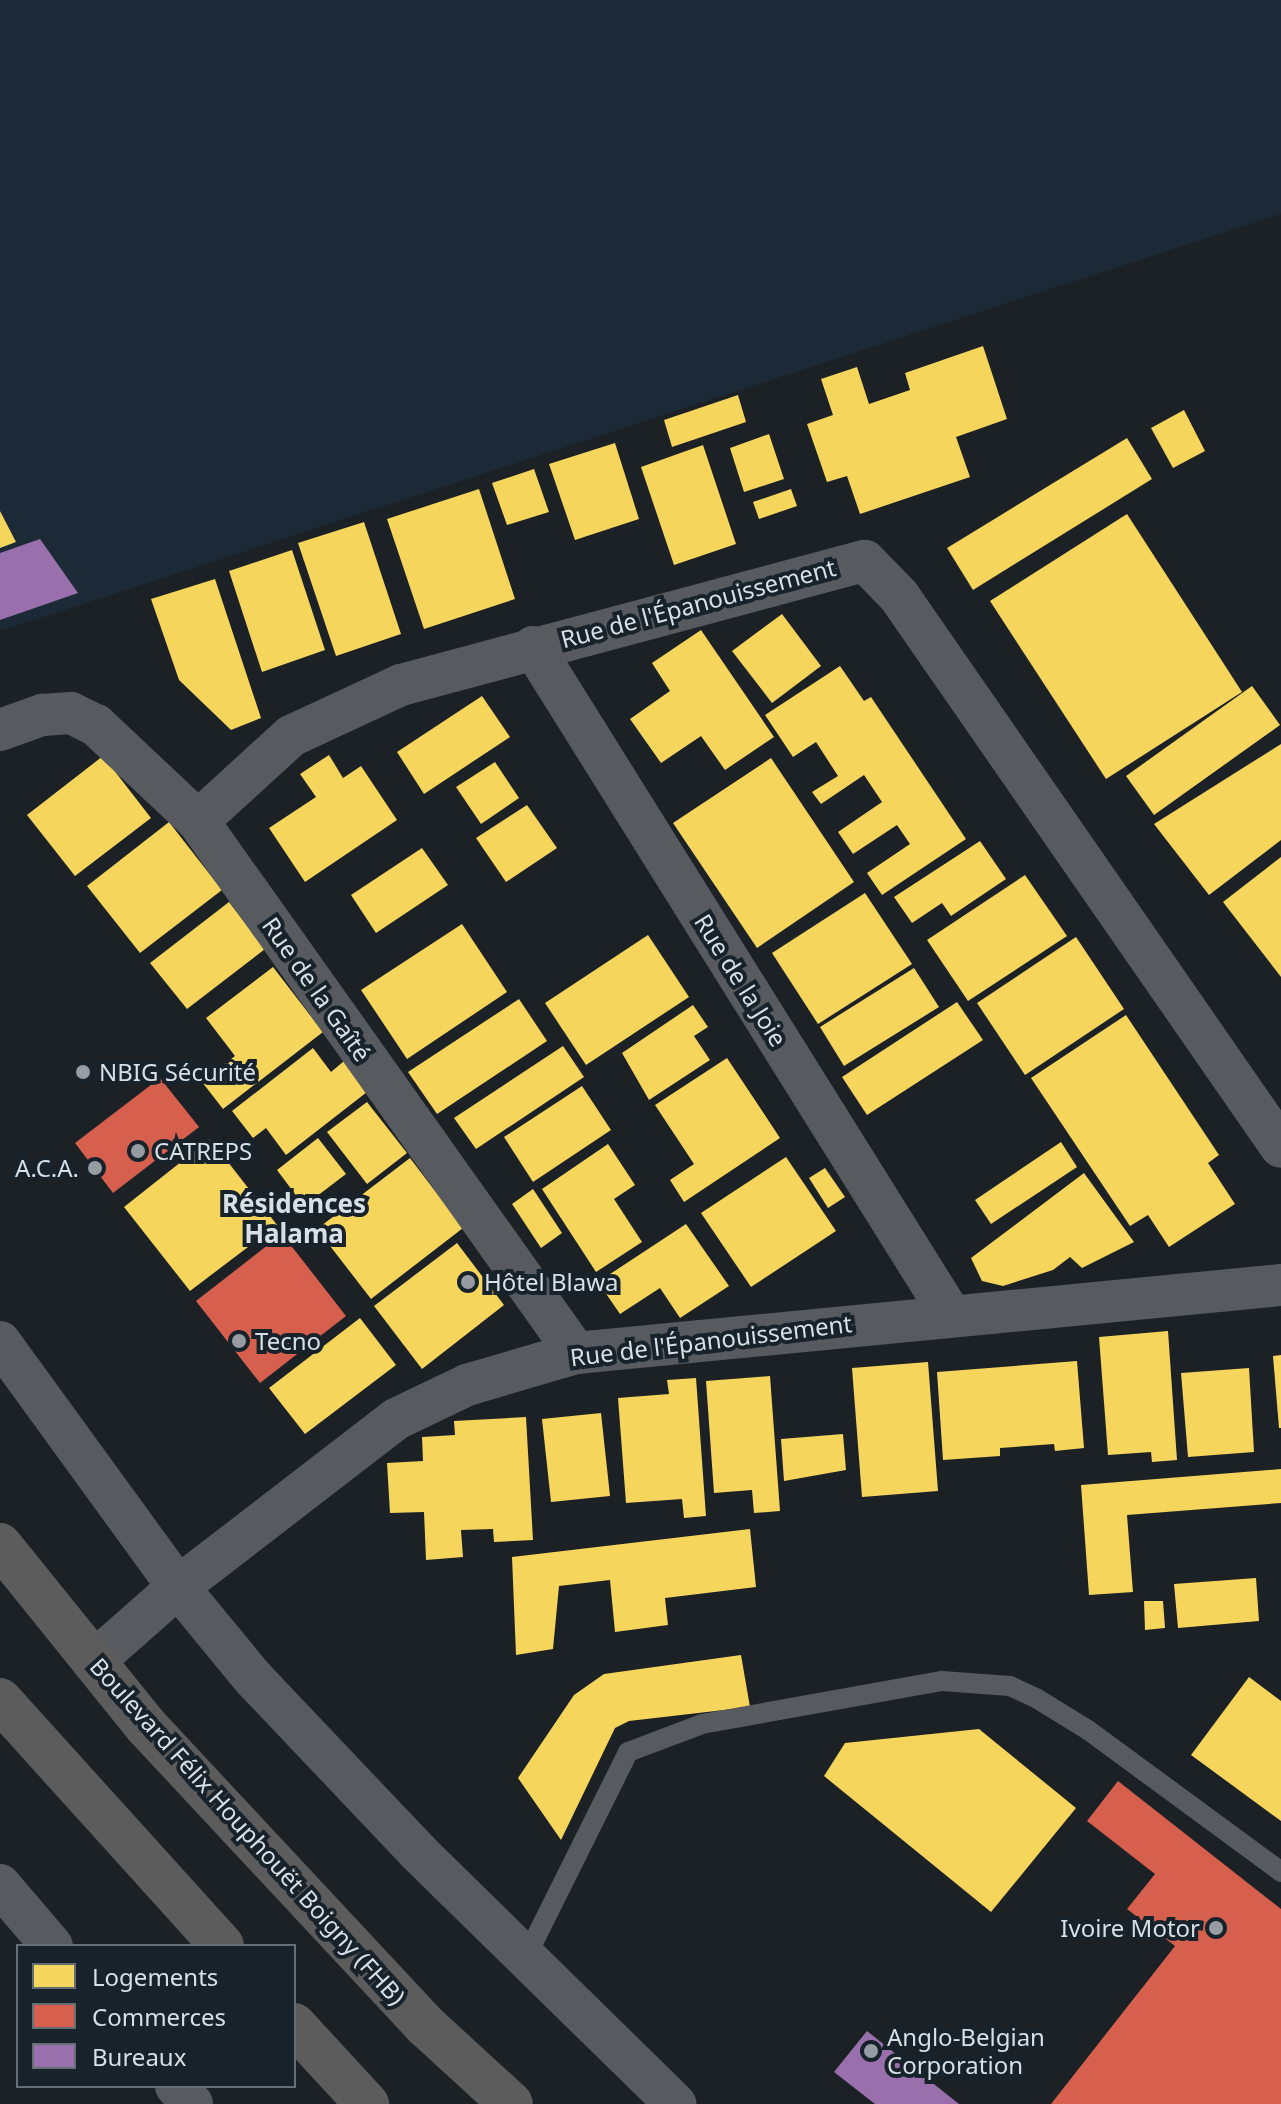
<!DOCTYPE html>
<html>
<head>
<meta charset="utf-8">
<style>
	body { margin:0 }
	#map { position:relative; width:1281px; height:2104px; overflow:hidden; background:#1c2126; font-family:"Noto Sans",sans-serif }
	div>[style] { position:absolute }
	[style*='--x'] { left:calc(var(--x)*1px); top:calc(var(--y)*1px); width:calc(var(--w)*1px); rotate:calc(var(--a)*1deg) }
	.built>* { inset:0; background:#1b2a36 }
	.homes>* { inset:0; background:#f6d55c }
	.shops>* { inset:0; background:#d6604d }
	.offices>* { inset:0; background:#9970ab }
	.service>* { height:20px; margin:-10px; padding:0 10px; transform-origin:10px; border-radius:10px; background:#575b5f }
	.minor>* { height:42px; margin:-21px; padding:0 21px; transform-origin:21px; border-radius:21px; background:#575b5f }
	.trunk>* { height:44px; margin:-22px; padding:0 22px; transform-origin:22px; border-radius:22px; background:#5b5c5b }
	.dots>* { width:22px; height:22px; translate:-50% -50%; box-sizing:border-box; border:4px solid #17222b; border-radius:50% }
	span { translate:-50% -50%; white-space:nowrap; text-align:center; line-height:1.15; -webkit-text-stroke:8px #17222b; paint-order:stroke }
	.street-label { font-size:24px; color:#d8dfe5 }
	.poi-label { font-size:24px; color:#d8dfe5 }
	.left { translate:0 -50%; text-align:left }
	.right { translate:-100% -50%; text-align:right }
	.neighbourhood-label { font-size:26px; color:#d8dfe5; font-weight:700 }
	.legend { position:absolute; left:16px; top:1944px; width:280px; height:144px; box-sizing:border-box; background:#17222b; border:2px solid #646e75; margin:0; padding:10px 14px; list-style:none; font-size:24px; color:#d8dfe5 }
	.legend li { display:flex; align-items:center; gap:16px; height:40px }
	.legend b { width:40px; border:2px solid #646e75 }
</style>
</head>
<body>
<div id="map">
	<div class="built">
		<div style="clip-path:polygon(0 0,1281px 0,1281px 214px,0 631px)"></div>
	</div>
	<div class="homes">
		<div style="clip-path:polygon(983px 346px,1007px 419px,956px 437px,970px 477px,860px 514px,847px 476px,827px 482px,807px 424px,833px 415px,821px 379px,857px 367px,869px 404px,910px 390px,905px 373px)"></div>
		<div style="clip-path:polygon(738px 395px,746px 422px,672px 447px,664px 420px)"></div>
		<div style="clip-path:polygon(1184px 410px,1205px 451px,1173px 468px,1151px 428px)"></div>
		<div style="clip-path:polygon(769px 434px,784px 479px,744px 492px,730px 448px)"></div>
		<div style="clip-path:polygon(1127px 438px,1152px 479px,973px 590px,947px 548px)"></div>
		<div style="clip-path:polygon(615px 443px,639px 519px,575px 540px,549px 464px)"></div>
		<div style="clip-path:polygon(703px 445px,736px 544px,674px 565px,641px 467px)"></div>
		<div style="clip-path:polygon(534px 469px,549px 512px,507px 525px,492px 483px)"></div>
		<div style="clip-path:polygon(479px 489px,515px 599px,424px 629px,387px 519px)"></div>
		<div style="clip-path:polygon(791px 489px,797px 506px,759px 519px,753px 502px)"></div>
		<div style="clip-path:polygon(0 511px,16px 542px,0 548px)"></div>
		<div style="clip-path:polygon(1127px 514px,1242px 692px,1106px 779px,990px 601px)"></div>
		<div style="clip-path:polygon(364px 522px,401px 634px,336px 656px,298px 543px)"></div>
		<div style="clip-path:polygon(292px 550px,325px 650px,262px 672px,229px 571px)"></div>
		<div style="clip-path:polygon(215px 579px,261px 718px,231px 730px,179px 680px,151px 599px)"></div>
		<div style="clip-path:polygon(782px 614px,821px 666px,772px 703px,732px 651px)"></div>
		<div style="clip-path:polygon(701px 630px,774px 737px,725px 770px,701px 736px,661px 763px,630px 719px,670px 691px,652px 663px)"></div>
		<div style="clip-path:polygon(840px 666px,864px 701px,871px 697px,966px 839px,882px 895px,867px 873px,910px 844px,897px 825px,853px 854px,838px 832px,882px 802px,864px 775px,821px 804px,812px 792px,838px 776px,816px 742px,793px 757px,765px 715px)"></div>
		<div style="clip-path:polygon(1252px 686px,1280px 725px,1154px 815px,1126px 776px)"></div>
		<div style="clip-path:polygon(482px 696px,510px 737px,424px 794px,397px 752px)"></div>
		<div style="clip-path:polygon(1281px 744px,1281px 840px,1209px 895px,1154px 824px)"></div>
		<div style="clip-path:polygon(329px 755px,343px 778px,361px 766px,397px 820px,305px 882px,269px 828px,316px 797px,300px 774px)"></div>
		<div style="clip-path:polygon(103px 756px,151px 818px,75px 876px,27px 815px)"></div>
		<div style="clip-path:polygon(771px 758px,854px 882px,757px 948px,673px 823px)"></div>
		<div style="clip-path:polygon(495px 762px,519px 798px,481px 824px,456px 787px)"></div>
		<div style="clip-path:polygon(527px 805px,557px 848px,506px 882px,476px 838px)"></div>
		<div style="clip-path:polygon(169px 822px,222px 890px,140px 953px,87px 886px)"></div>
		<div style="clip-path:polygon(980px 841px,1006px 879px,951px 916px,942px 903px,912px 923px,894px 897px)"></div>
		<div style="clip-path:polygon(422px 848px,448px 885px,376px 933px,351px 895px)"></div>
		<div style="clip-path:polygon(1281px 857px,1281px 977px,1223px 902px)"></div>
		<div style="clip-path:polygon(1025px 875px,1067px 936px,968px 1001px,927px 940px)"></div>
		<div style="clip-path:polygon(865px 893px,912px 964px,818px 1024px,772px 953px)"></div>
		<div style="clip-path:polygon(229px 902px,265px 949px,187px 1009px,150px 963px)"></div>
		<div style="clip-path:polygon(462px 924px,507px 992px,407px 1059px,361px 990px)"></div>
		<div style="clip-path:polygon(648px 935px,689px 997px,586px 1065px,545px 1003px)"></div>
		<div style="clip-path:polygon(1076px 937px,1124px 1009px,1025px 1075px,977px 1003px)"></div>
		<div style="clip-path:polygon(273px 967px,323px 1032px,223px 1109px,202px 1082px,235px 1056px,206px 1018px)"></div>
		<div style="clip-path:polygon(914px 968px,939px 1007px,844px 1066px,820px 1027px)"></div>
		<div style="clip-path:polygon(519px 999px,547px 1041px,437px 1114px,408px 1072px)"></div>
		<div style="clip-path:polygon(957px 1002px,983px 1040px,867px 1115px,842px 1077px)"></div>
		<div style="clip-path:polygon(693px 1005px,708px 1027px,694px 1036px,710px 1060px,649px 1100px,622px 1053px)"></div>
		<div style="clip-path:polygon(1126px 1015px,1219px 1155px,1208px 1163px,1235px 1204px,1169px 1247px,1148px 1215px,1130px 1226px,1031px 1078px)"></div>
		<div style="clip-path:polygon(563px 1046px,584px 1077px,476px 1149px,454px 1118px)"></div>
		<div style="clip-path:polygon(313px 1048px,331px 1072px,344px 1061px,367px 1092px,286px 1155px,266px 1128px,253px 1138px,232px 1111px)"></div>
		<div style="clip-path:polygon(727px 1058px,780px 1138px,684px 1202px,670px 1180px,694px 1164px,655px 1105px)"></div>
		<div style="clip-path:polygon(582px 1086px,611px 1130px,533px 1182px,504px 1137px)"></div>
		<div style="clip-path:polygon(367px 1102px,407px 1153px,367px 1184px,327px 1132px)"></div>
		<div style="clip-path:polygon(318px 1138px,346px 1174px,304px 1206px,277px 1170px)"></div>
		<div style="clip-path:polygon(210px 1139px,277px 1225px,190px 1291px,124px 1207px)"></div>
		<div style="clip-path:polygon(1061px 1142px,1077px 1167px,991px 1224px,975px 1200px)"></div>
		<div style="clip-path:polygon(608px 1144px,635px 1185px,614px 1199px,642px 1242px,596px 1272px,542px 1189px)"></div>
		<div style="clip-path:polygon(786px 1157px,836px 1231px,751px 1287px,701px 1213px)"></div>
		<div style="clip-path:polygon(410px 1158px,463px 1228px,371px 1299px,317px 1229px)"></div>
		<div style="clip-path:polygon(825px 1168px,845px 1197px,828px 1208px,809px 1178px)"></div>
		<div style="clip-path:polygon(1084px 1173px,1134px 1242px,1082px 1268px,1070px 1257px,1053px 1270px,1003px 1286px,982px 1281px,971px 1258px)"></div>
		<div style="clip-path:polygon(533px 1189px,562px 1233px,541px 1248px,512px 1204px)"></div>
		<div style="clip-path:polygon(686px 1224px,729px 1286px,680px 1318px,660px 1288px,620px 1314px,598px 1282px)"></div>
		<div style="clip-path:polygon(457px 1243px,504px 1305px,422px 1369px,374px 1306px)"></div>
		<div style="clip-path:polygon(360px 1318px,396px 1365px,305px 1434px,269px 1388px)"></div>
		<div style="clip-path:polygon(1168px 1331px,1177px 1460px,1152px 1462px,1151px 1452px,1108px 1455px,1099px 1337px)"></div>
		<div style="clip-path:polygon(1281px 1355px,1281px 1428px,1279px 1428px,1273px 1356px)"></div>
		<div style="clip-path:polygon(1077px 1361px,1084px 1448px,1055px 1451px,1054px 1444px,1000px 1448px,1000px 1456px,943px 1460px,937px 1372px)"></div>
		<div style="clip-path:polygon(928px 1362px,938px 1491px,862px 1497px,852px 1368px)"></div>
		<div style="clip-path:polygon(1249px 1368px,1254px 1452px,1188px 1457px,1181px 1373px)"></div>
		<div style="clip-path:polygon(770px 1376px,780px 1511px,754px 1513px,752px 1490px,714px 1493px,706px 1381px)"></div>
		<div style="clip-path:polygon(696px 1378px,706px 1516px,684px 1518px,682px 1499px,626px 1503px,618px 1398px,669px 1394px,667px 1380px)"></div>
		<div style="clip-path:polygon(601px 1413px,610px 1496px,551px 1502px,542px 1419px)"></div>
		<div style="clip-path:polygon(526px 1417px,533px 1540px,494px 1542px,493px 1529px,461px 1530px,463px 1557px,426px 1560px,424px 1512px,390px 1513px,387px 1463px,423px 1461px,422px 1437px,455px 1435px,454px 1421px)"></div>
		<div style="clip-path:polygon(843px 1434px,846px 1470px,784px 1481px,781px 1439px)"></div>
		<div style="clip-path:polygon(1281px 1469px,1281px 1503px,1127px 1515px,1133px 1592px,1089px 1595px,1081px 1485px)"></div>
		<div style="clip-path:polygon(750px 1529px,756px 1587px,665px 1598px,668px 1625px,615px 1632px,610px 1580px,559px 1586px,553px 1649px,516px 1655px,512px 1557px)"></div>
		<div style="clip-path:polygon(1256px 1578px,1259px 1621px,1178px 1628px,1174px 1584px)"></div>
		<div style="clip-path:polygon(1144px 1601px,1163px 1601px,1165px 1628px,1145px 1630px)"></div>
		<div style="clip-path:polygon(741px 1655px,750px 1707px,629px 1721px,615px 1728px,561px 1840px,518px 1778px,574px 1695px,604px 1674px)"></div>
		<div style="clip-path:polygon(1249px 1677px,1281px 1701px,1281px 1821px,1191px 1755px)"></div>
		<div style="clip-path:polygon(979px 1729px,1076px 1808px,991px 1912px,824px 1776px,845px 1743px)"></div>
	</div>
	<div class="shops">
		<div style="clip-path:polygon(160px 1078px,199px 1127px,113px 1193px,75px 1143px)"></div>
		<div style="clip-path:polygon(282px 1234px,346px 1316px,260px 1383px,196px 1301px)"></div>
		<div style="clip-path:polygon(1118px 1781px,1281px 1909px,1281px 2104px,1051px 2104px,1175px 1946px,1127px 1909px,1155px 1874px,1087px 1821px)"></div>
	</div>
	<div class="offices">
		<div style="clip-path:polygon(40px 539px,78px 593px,0 620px,0 553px)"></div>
		<div style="clip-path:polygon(867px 2031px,959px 2104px,875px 2104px,834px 2072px)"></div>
	</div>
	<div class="service">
		<div style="--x:526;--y:1957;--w:229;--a:-63.5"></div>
		<div style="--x:628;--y:1752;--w:79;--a:-20.7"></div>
		<div style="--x:702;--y:1724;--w:244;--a:-10.2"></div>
		<div style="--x:942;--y:1681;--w:68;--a:4.2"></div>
		<div style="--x:1010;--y:1686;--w:29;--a:25"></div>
		<div style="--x:1036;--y:1698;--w:61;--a:31.6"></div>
		<div style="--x:1088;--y:1730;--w:240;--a:36.3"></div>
	</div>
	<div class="minor">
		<div style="--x:533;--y:647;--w:787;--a:57.99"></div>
		<div style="--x:0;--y:730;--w:45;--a:-19.7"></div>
		<div style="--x:42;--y:715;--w:29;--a:-4"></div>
		<div style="--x:71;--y:713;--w:28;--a:26"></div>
		<div style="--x:96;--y:725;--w:140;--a:43.3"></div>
		<div style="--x:198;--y:821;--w:653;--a:54.61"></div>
		<div style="--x:198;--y:821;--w:126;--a:-42.4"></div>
		<div style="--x:291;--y:736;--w:121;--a:-24.9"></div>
		<div style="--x:401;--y:685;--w:480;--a:-15"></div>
		<div style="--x:865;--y:561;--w:49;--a:45.8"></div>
		<div style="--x:899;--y:596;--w:670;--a:55.27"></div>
		<div style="--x:0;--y:1342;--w:303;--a:54"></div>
		<div style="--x:178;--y:1587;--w:118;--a:50.5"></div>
		<div style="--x:253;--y:1678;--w:241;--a:46.5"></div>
		<div style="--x:419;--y:1853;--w:359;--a:44.4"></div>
		<div style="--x:93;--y:1662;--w:113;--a:-41.4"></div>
		<div style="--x:178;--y:1587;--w:275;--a:-37.6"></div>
		<div style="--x:396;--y:1419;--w:79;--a:-25.6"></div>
		<div style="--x:467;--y:1385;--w:114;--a:-16.4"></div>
		<div style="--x:576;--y:1353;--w:708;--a:-5.51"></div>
		<div style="--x:0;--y:1885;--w:80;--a:49.6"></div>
		<div style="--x:176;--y:2086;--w:24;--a:48"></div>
	</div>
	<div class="trunk">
		<div style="--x:0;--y:1545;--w:234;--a:51.1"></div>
		<div style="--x:147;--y:1727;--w:409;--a:47"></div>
		<div style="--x:426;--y:2026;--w:115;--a:42.5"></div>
		<div style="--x:0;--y:1700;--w:331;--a:47.9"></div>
		<div style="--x:294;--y:2025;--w:108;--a:47.3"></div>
	</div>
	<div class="dots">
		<div style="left:83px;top:1072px;background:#969ca2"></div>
		<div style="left:138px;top:1151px;background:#969ca2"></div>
		<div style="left:95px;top:1168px;background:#969ca2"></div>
		<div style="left:468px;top:1282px;background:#969ca2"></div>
		<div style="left:239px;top:1341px;background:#969ca2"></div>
		<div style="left:1216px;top:1928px;background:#969ca2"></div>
		<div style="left:871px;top:2051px;background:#969ca2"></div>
	</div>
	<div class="street-label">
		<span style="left:698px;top:603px;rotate:-15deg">Rue de l'Épanouissement</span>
		<span style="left:741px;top:980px;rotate:58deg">Rue de la Joie</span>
		<span style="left:317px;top:989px;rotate:55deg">Rue de la Gaîté</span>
		<span style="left:711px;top:1340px;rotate:-7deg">Rue de l'Épanouissement</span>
		<span style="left:248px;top:1831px;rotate:48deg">Boulevard Félix Houphouët Boigny (FHB)</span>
	</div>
	<div class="poi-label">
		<span class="left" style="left:99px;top:1072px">NBIG Sécurité</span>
		<span class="left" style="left:154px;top:1151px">CATREPS</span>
		<span class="right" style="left:79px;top:1168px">A.C.A.</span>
		<span class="left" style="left:484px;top:1282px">Hôtel Blawa</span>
		<span class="left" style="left:255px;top:1341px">Tecno</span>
		<span class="right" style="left:1200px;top:1928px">Ivoire Motor</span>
		<span class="left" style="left:887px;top:2051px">Anglo-Belgian<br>Corporation</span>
	</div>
	<div class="neighbourhood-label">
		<span style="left:294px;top:1219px">Résidences<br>Halama</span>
	</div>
	<ul class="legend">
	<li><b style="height:22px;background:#f6d55c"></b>Logements</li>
	<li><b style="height:22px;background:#d6604d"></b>Commerces</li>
	<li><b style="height:22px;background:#9970ab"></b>Bureaux</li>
	</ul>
</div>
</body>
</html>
